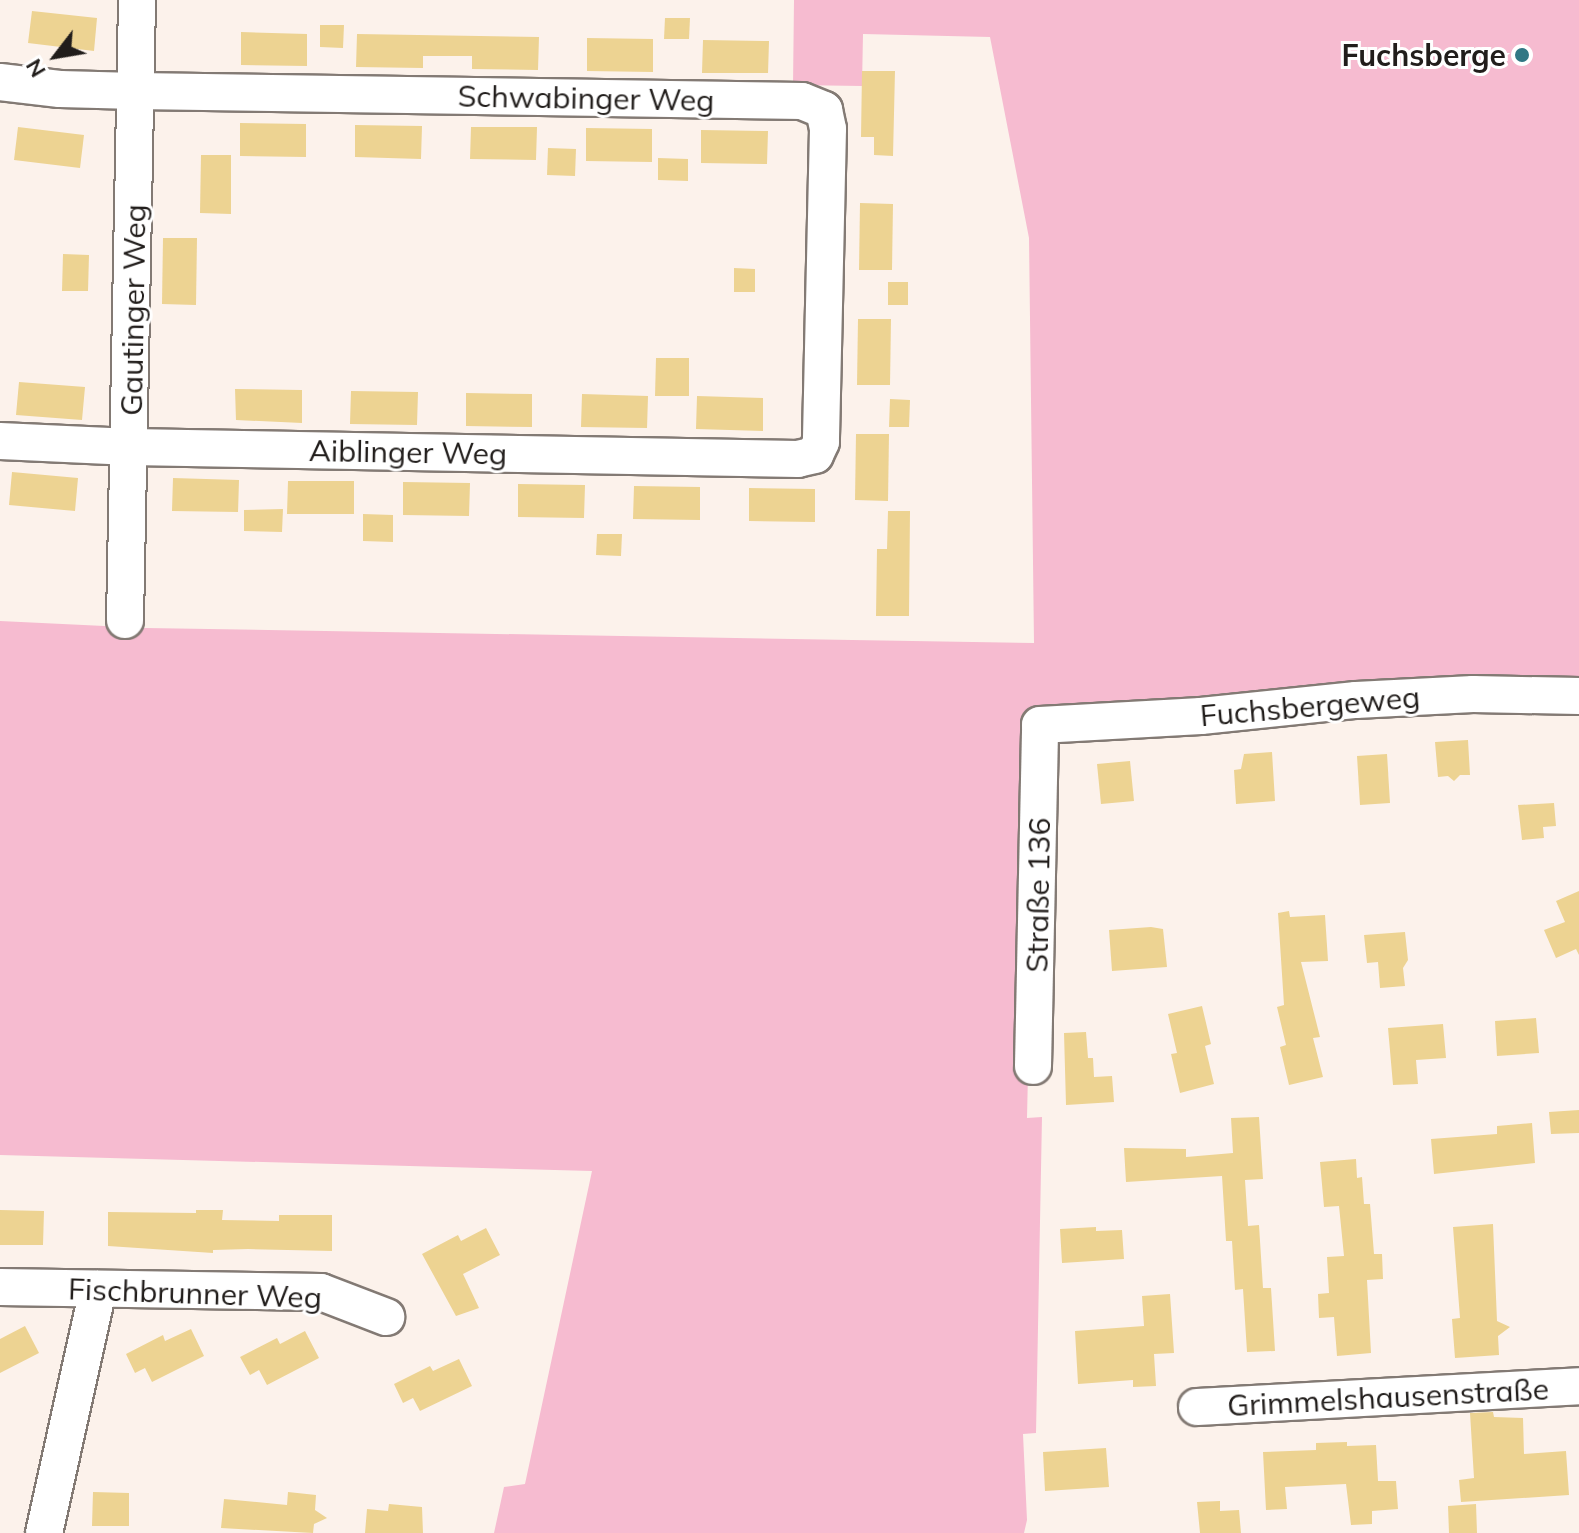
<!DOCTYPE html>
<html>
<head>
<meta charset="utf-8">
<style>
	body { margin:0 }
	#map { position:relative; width:1579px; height:1533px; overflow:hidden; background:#fcf2eb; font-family:Mulish,sans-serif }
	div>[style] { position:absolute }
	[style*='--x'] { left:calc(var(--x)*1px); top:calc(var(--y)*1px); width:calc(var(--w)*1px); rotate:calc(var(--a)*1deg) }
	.green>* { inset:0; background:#f6bbd0 }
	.building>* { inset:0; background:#edd392 }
	.roads { filter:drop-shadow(2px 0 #837a74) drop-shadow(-2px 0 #837a74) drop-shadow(0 2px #837a74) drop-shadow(0 -2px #837a74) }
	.minor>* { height:36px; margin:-18px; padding:0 18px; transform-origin:18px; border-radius:18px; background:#fff }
	.dots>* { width:22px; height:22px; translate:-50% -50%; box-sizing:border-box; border:4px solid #fff; border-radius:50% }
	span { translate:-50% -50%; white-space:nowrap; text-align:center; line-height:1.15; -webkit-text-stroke:6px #fff; paint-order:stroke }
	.poi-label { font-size:30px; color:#211d1b; font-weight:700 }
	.right { translate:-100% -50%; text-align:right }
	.street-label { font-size:30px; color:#211d1b }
	.north { position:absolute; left:16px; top:16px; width:80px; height:80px; -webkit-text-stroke:6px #fff; paint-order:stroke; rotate:239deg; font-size:22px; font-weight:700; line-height:32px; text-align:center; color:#211d1b }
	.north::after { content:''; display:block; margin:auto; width:28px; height:36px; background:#211d1b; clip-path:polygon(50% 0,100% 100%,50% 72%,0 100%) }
</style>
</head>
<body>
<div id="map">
	<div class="green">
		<div style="clip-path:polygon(794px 0,1579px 0,1579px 684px,1036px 720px,1027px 1118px,1042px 1117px,1036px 1433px,1023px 1434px,1027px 1520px,1024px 1533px,494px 1533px,504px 1487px,525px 1484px,592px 1171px,0 1155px,0 621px,146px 628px,1034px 643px,1029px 238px,990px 37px,863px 34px,862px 86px,793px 85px)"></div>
	</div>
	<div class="building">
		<div style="clip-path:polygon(32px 11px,97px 18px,94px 51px,28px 43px)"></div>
		<div style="clip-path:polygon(665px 18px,690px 18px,689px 39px,664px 39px)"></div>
		<div style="clip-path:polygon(320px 25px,344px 25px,343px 48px,320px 47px)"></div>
		<div style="clip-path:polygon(241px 32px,307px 34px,307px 66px,241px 65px)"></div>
		<div style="clip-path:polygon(357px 34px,539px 37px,538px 70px,472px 69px,472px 56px,423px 56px,423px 68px,356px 67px)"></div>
		<div style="clip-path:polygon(587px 38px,653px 39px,653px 72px,587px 71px)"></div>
		<div style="clip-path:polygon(703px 40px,769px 41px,768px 73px,702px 73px)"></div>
		<div style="clip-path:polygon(862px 71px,895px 71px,893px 156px,874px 155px,874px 137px,861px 137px)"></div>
		<div style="clip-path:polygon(240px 123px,306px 124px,306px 157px,240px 156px)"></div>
		<div style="clip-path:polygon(355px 125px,422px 126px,421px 159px,355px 157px)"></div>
		<div style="clip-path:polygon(18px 127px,84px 135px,80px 168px,14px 160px)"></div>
		<div style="clip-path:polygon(471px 127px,537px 127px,536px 160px,470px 159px)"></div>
		<div style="clip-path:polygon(586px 128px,652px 129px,652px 162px,586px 161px)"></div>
		<div style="clip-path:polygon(701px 130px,768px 131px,767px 164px,701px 163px)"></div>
		<div style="clip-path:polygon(548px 148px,576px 149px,575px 176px,547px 175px)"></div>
		<div style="clip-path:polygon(201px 155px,231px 155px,231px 214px,200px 213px)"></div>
		<div style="clip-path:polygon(658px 158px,688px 159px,688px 181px,658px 180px)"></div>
		<div style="clip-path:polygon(860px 203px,893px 204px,892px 270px,859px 270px)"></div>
		<div style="clip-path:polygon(163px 238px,197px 238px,196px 305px,162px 304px)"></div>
		<div style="clip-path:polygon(63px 254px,89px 255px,88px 291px,62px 291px)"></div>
		<div style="clip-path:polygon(734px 268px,755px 269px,755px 292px,734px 292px)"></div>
		<div style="clip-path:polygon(888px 282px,908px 282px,908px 305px,888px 305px)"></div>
		<div style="clip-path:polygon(858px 319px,891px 319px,890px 385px,857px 385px)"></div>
		<div style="clip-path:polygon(656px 358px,689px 358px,689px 396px,655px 396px)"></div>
		<div style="clip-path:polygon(19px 382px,85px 387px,82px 420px,16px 415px)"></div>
		<div style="clip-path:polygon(235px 389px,302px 390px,302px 423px,236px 420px)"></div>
		<div style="clip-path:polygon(351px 391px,418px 392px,417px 425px,350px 424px)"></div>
		<div style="clip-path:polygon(466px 393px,532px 394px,532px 427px,466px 426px)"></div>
		<div style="clip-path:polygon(582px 394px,648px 396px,647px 428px,581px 427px)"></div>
		<div style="clip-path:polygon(697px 396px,763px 398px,763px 431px,696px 429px)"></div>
		<div style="clip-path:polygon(890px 399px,910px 400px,909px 427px,889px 427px)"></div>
		<div style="clip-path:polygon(856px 434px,889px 434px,888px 501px,855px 500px)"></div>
		<div style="clip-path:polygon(12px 472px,78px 478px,75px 511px,9px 505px)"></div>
		<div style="clip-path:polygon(173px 478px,239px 480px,238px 512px,172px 511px)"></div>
		<div style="clip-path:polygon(288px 481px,354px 481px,354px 514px,287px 514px)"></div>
		<div style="clip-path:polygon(403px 482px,470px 483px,469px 516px,403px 515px)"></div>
		<div style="clip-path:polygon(518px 484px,585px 485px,584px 518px,518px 517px)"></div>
		<div style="clip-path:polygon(634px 486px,700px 487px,700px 520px,633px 519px)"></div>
		<div style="clip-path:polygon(749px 488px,815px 489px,815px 522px,749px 521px)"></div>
		<div style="clip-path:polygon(283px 509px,282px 532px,244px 531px,244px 510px)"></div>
		<div style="clip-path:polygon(888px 511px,910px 511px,909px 616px,876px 616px,877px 549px,887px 549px)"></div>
		<div style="clip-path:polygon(363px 514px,393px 515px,393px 542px,363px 541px)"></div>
		<div style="clip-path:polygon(597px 534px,622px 534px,621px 556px,596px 555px)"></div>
		<div style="clip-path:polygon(1468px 740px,1470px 775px,1460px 775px,1454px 781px,1448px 776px,1438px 777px,1435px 742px)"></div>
		<div style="clip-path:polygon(1272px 752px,1275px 801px,1236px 804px,1234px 770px,1241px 769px,1244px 754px)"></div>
		<div style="clip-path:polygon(1387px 754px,1390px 803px,1360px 805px,1357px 756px)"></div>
		<div style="clip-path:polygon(1130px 761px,1134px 801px,1101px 804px,1097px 764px)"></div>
		<div style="clip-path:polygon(1554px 803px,1556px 826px,1543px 827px,1544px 838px,1522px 840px,1518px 805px)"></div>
		<div style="clip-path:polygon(1579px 891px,1579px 955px,1576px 949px,1556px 958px,1544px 930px,1565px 922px,1556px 901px)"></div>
		<div style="clip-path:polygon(1289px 911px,1290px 917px,1325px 915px,1328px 961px,1301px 962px,1320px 1037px,1313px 1038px,1323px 1077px,1289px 1085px,1280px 1047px,1286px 1045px,1277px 1007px,1284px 1005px,1278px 913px)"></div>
		<div style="clip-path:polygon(1151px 927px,1163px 929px,1167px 967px,1112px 971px,1109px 930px)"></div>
		<div style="clip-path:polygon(1405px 932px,1408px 960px,1403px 968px,1405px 986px,1380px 988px,1378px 962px,1367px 963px,1364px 935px)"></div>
		<div style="clip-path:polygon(1202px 1006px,1211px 1044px,1205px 1046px,1214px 1084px,1180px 1093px,1171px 1054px,1177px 1053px,1168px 1014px)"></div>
		<div style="clip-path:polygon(1536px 1018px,1539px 1053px,1497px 1056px,1495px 1021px)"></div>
		<div style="clip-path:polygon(1443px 1024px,1446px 1058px,1416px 1060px,1418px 1084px,1393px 1085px,1388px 1028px)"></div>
		<div style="clip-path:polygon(1086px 1032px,1088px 1058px,1093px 1058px,1094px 1077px,1112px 1076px,1114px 1102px,1066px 1105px,1064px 1033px)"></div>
		<div style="clip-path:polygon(1579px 1110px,1579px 1133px,1551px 1134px,1549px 1112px)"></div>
		<div style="clip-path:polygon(1259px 1117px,1263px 1179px,1245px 1180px,1248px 1226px,1259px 1225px,1263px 1288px,1271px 1288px,1275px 1351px,1247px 1352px,1243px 1289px,1235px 1290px,1232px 1241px,1226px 1241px,1222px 1176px,1126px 1182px,1124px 1148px,1186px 1149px,1186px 1157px,1233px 1153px,1231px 1118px)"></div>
		<div style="clip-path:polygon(1532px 1123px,1535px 1163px,1434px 1174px,1431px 1139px,1497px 1134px,1497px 1126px)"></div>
		<div style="clip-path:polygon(1356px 1159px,1357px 1178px,1362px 1177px,1364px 1204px,1370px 1204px,1374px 1254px,1382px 1254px,1383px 1279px,1367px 1280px,1371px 1353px,1337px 1356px,1334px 1317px,1319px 1318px,1318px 1294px,1329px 1293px,1327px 1257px,1344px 1256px,1339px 1206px,1324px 1207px,1320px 1162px)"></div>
		<div style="clip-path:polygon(0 1210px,44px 1211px,43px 1245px,0 1245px)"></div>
		<div style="clip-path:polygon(196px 1210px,223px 1210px,222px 1220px,279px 1221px,279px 1215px,332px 1215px,332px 1251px,248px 1249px,213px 1250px,213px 1253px,108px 1246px,108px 1212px,196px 1213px)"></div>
		<div style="clip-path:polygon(1493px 1224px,1497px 1321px,1510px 1327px,1498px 1336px,1499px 1355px,1455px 1358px,1452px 1319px,1460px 1318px,1453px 1227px)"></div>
		<div style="clip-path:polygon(1096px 1227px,1096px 1231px,1122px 1230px,1124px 1259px,1062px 1263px,1060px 1229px)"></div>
		<div style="clip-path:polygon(486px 1228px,500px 1255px,463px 1274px,479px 1308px,456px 1316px,422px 1254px,458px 1235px,461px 1241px)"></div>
		<div style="clip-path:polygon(1170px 1294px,1174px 1353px,1154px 1354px,1156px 1386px,1133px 1387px,1133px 1380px,1078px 1384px,1075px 1331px,1144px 1326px,1142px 1296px)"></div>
		<div style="clip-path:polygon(25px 1326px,39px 1353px,0 1373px,0 1339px)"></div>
		<div style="clip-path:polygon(191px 1329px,204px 1356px,152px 1382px,145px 1368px,135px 1373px,126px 1354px,163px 1335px,165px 1341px)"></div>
		<div style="clip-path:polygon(305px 1331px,319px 1358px,267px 1385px,259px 1370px,250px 1375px,240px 1357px,277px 1338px,280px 1344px)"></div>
		<div style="clip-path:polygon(459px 1359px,472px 1386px,420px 1411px,413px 1398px,403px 1403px,394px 1384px,430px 1366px,433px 1371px)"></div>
		<div style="clip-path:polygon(1493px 1412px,1494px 1417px,1523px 1418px,1524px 1454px,1566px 1451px,1569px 1495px,1461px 1502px,1459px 1480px,1474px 1478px,1470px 1413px)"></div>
		<div style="clip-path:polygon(1347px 1442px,1347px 1446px,1376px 1445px,1378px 1481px,1396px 1481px,1398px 1509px,1372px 1511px,1372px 1524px,1351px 1525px,1346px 1484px,1285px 1487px,1287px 1509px,1266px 1510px,1263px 1452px,1316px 1450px,1316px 1443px)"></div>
		<div style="clip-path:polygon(1106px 1448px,1109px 1487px,1045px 1491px,1043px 1452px)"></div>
		<div style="clip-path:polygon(93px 1492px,129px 1493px,129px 1526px,92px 1526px)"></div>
		<div style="clip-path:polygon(288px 1492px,316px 1495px,315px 1510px,327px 1518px,314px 1524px,313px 1533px,221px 1528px,224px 1499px,287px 1505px)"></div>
		<div style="clip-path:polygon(1220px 1501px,1220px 1511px,1239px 1510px,1241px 1533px,1200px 1533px,1197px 1502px)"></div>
		<div style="clip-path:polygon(389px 1504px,422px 1507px,423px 1533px,365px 1533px,367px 1509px,388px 1511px)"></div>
		<div style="clip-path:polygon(1476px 1504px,1477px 1533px,1449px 1533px,1448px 1506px)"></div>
	</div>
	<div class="roads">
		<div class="minor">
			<div style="--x:0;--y:82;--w:60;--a:6.7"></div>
			<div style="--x:60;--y:89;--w:76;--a:1.5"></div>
			<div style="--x:136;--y:91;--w:666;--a:0.86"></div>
			<div style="--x:802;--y:101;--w:24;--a:22"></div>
			<div style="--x:824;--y:110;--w:19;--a:78"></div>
			<div style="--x:828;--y:129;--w:313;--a:91.3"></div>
			<div style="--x:821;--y:442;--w:14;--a:115"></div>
			<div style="--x:815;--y:455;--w:17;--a:167"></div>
			<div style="--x:798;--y:459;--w:667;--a:-178.97"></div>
			<div style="--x:131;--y:447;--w:131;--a:-177.4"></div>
			<div style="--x:125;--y:620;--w:620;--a:-88.89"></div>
			<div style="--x:1033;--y:1066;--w:341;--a:-88.8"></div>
			<div style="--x:1040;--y:725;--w:161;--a:-3.2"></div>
			<div style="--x:1201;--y:716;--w:156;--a:-5.9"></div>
			<div style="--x:1356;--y:700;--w:117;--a:-2.9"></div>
			<div style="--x:1473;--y:694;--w:106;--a:1.1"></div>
			<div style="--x:0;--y:1287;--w:321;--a:0.9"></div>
			<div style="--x:321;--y:1292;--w:70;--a:21"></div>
			<div style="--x:1197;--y:1407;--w:383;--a:-3.1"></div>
			<div style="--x:44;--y:1533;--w:250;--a:-77.5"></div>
		</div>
	</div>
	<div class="dots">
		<div style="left:1522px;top:55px;background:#317784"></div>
	</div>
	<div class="poi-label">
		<span class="right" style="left:1506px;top:55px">Fuchsberge</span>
	</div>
	<div class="street-label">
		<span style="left:586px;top:98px;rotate:1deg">Schwabinger Weg</span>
		<span style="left:133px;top:310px;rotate:-89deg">Gautinger Weg</span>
		<span style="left:408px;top:452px;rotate:1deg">Aiblinger Weg</span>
		<span style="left:1310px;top:706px;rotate:-5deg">Fuchsbergeweg</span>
		<span style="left:1038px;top:895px;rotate:-89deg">Straße 136</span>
		<span style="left:195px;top:1293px;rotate:2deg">Fischbrunner Weg</span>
		<span style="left:1388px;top:1397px;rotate:-3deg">Grimmelshausenstraße</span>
	</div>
	<div class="north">N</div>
</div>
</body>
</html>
